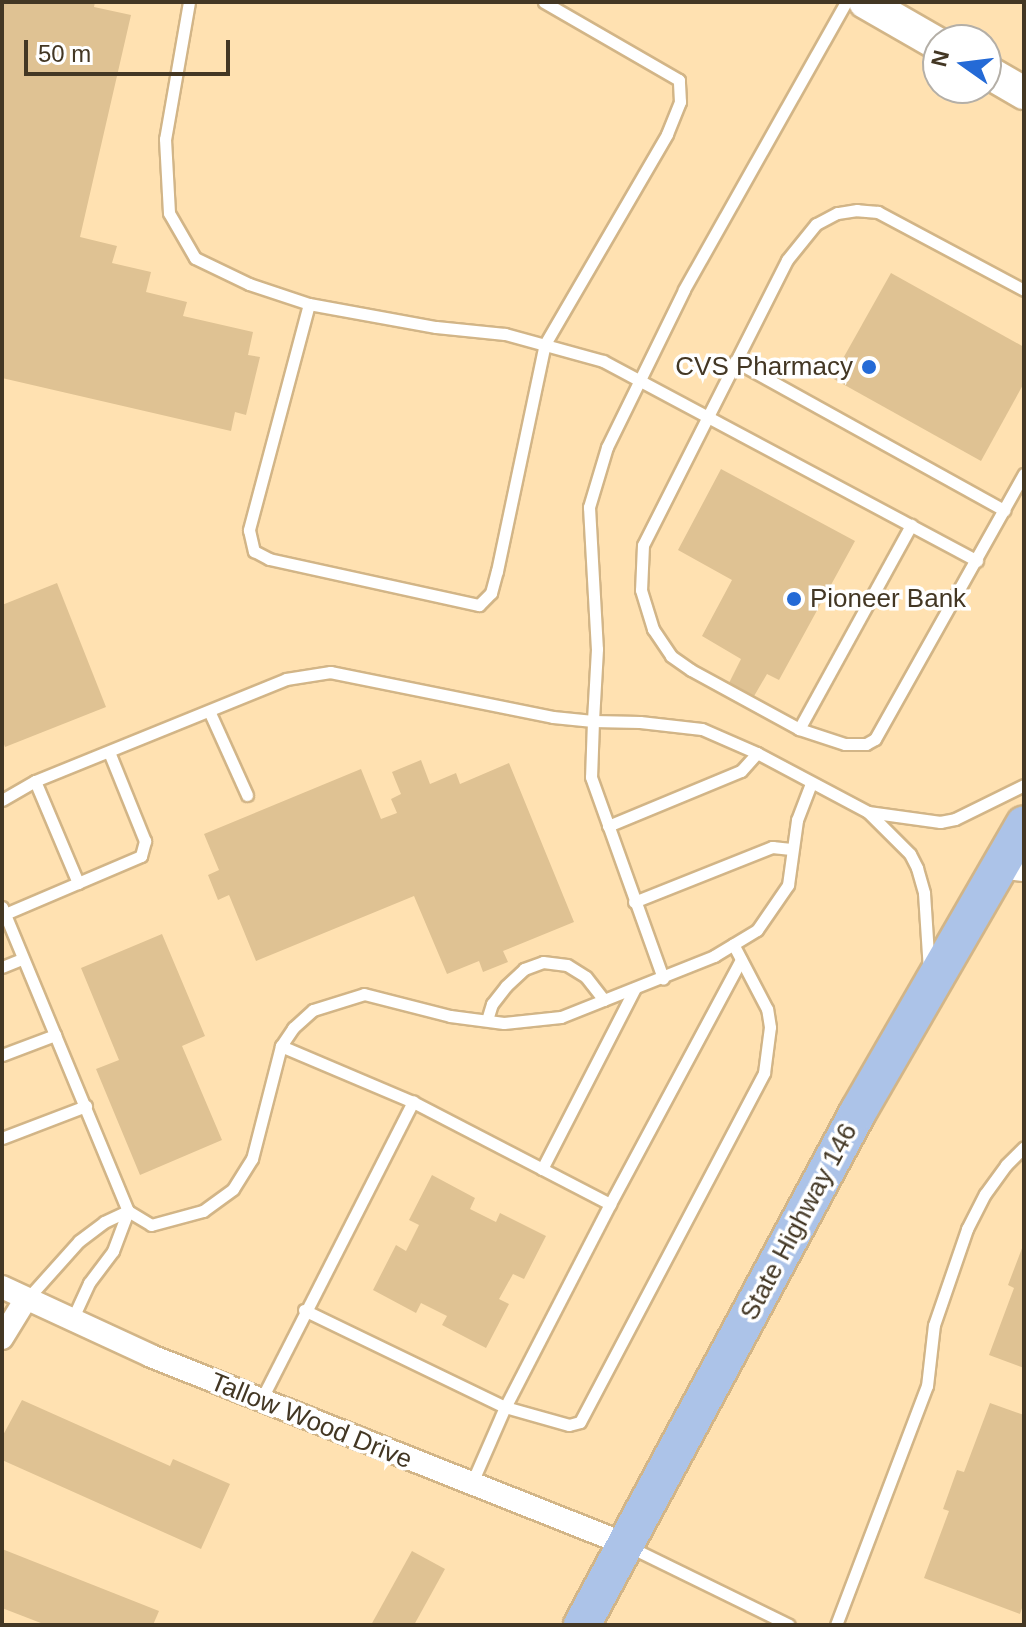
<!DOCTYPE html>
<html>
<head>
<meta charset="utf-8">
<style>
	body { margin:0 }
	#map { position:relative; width:1026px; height:1627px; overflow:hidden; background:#ffe1b1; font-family:Arial,sans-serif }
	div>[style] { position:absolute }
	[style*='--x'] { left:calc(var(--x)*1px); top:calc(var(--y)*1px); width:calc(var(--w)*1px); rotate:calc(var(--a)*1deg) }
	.building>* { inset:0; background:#dfc293 }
	.roads { filter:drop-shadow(2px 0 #d2b587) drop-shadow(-2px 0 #d2b587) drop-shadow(0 2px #d2b587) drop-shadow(0 -2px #d2b587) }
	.lane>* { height:11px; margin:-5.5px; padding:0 5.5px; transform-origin:5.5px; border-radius:5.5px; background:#fff }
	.street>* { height:22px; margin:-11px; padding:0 11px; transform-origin:11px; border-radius:11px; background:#fff }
	.secondary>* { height:32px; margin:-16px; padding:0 16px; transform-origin:16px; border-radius:16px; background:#fff }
	.primary>* { height:36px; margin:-18px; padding:0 18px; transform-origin:18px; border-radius:18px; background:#acc3e8 }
	.dots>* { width:22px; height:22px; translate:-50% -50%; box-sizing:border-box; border:4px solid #fff; border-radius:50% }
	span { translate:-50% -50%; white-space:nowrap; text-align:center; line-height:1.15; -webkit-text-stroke:7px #fff; paint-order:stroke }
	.poi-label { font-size:26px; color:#433724 }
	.right { translate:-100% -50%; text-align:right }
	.left { translate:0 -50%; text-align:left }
	.street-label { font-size:26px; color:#433724 }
	.frame { position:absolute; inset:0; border:4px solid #433724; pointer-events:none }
	.north { position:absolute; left:922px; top:24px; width:80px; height:80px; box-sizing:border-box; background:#fff; border:2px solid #b4afa7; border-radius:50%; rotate:284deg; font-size:22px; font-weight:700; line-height:32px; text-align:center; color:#433724 }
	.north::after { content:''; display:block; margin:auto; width:28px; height:36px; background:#246ad6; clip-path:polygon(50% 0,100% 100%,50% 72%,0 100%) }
	.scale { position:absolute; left:24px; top:40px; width:206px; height:36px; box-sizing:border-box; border:4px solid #433724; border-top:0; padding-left:10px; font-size:24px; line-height:28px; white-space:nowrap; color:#433724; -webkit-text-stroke:6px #fff; paint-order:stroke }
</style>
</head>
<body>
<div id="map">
	<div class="building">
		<div style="clip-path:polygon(2px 2px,95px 2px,94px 7px,131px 15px,80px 237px,117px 246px,112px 263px,151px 272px,146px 292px,187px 302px,183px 316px,253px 332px,248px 355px,260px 357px,246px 415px,235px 412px,231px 431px,2px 378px)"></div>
		<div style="clip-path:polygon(891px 273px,1024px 347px,1024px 383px,981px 461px,832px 378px)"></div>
		<div style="clip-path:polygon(721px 469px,855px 541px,779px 680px,767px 674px,750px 703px,726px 689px,741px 659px,702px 636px,732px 580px,678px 550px)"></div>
		<div style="clip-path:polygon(57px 583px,106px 707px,5px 747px,2px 739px,2px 605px)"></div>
		<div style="clip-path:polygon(421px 760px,430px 784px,456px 773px,460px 784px,509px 763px,574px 922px,503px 951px,508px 962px,483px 972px,479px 961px,447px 974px,414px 896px,256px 961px,229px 895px,218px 900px,208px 875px,219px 870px,204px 834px,361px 769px,381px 819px,397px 813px,391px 799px,401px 794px,392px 772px)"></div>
		<div style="clip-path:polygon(162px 934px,205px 1036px,182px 1046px,222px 1140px,140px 1175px,96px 1069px,119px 1060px,81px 968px)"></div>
		<div style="clip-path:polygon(432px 1175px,475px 1198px,470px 1209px,496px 1222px,500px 1213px,546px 1236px,524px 1279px,513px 1274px,499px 1299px,509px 1304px,486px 1348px,442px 1325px,447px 1316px,421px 1303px,416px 1313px,373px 1290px,396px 1245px,406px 1251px,419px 1225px,409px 1220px)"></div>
		<div style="clip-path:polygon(1024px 1243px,1024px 1368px,989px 1355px,1014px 1288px,1008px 1285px)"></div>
		<div style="clip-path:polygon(22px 1400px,170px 1466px,173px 1459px,230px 1484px,201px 1549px,2px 1460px,2px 1437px)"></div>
		<div style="clip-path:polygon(990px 1403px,1024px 1415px,1024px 1602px,1020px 1614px,924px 1578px,949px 1511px,943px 1509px,957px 1470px,964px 1472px)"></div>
		<div style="clip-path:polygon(2px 1549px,159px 1611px,153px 1625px,46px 1625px,2px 1608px)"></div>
		<div style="clip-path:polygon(412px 1551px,445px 1569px,414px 1625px,371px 1625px)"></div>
	</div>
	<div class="roads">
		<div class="lane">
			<div style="--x:189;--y:2;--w:139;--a:99.9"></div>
			<div style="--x:165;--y:139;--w:74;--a:86.9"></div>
			<div style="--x:169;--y:213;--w:52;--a:60"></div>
			<div style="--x:195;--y:258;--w:60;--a:25.7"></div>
			<div style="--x:249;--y:284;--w:63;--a:18.4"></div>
			<div style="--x:309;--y:304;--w:129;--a:10.3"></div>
			<div style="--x:436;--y:327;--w:69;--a:5.8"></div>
			<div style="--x:505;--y:334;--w:102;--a:15.4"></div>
			<div style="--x:603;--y:361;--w:424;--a:28.1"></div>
			<div style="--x:846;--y:2;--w:330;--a:119.4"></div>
			<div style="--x:684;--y:290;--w:175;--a:116.1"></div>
			<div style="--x:607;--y:447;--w:63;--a:106.7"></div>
			<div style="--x:589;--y:507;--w:142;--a:86.8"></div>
			<div style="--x:597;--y:649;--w:72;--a:93.2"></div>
			<div style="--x:593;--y:721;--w:47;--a:1.2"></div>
			<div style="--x:640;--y:722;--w:62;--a:6.4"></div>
			<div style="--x:702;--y:729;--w:60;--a:23.6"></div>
			<div style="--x:757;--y:753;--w:126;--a:28"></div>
			<div style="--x:868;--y:812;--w:59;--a:45"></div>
			<div style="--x:910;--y:854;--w:16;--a:63"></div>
			<div style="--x:917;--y:868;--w:26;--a:74"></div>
			<div style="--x:924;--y:893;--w:77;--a:86.3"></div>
			<div style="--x:1024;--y:290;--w:166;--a:-151.9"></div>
			<div style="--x:878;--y:212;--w:21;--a:-175"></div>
			<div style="--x:857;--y:210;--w:20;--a:171"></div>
			<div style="--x:837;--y:213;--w:24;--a:152"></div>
			<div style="--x:816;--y:224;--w:46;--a:128.9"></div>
			<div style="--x:787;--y:260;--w:319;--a:116.8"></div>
			<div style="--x:643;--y:545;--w:45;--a:92.5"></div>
			<div style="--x:641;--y:590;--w:41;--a:72.9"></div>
			<div style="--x:653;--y:629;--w:32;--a:56"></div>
			<div style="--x:671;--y:656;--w:24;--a:35"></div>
			<div style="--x:691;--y:670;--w:123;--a:28.6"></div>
			<div style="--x:799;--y:729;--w:48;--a:18.1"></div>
			<div style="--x:845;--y:744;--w:21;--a:0"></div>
			<div style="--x:866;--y:744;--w:10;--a:-29"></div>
			<div style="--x:875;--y:739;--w:304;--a:-60.7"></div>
			<div style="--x:309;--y:304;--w:234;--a:104.9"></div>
			<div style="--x:249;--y:530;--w:22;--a:77"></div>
			<div style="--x:254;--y:551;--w:17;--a:28"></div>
			<div style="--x:269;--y:559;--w:215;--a:12.4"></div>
			<div style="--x:479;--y:605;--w:17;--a:-45"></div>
			<div style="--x:491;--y:593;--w:23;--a:-75"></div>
			<div style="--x:497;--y:571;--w:232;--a:-78.1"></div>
			<div style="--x:545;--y:344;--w:243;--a:-59.8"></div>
			<div style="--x:667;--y:134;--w:35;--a:-68"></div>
			<div style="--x:680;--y:102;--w:22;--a:-93"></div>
			<div style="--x:679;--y:80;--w:156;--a:-150"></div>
			<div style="--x:735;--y:361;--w:308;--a:29"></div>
			<div style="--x:210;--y:713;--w:90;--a:65.7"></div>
			<div style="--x:799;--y:729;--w:233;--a:-61.2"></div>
			<div style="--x:35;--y:781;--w:111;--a:67.1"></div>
			<div style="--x:2;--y:800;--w:38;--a:-30"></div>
			<div style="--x:35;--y:781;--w:271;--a:-22.1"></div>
			<div style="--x:286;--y:679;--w:45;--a:-9"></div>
			<div style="--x:330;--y:672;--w:227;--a:11.4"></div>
			<div style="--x:553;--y:717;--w:40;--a:5.7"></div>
			<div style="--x:593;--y:721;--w:56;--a:92"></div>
			<div style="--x:591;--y:777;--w:214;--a:70.3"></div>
			<div style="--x:868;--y:812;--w:73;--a:7.9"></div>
			<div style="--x:940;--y:822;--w:15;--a:-11"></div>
			<div style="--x:955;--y:819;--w:77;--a:-26.2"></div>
			<div style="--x:608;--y:826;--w:144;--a:-22.5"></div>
			<div style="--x:741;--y:771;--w:24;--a:-48"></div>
			<div style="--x:634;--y:902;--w:149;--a:-21.7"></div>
			<div style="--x:772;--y:847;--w:19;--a:6"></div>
			<div style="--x:2;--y:907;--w:329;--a:67.5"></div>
			<div style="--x:128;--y:1211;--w:43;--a:110.6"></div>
			<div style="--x:113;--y:1251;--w:40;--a:127"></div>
			<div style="--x:89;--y:1283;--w:41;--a:114.7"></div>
			<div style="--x:5;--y:914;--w:148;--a:-23.1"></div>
			<div style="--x:141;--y:856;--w:16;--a:-75"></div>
			<div style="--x:145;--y:841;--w:96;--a:-112"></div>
			<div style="--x:2;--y:967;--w:22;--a:-22"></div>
			<div style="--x:487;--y:1020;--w:17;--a:-73"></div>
			<div style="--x:492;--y:1004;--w:23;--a:-52"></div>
			<div style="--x:506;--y:986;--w:25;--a:-43"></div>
			<div style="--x:524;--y:969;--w:20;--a:-20"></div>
			<div style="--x:543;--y:962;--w:24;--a:7"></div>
			<div style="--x:567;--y:965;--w:22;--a:32"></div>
			<div style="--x:586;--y:977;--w:29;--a:52"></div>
			<div style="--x:281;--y:1046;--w:143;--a:23"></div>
			<div style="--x:2;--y:1055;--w:57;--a:-20.7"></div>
			<div style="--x:2;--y:1138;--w:90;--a:-20.9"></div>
			<div style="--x:542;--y:1169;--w:203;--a:-62.8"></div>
			<div style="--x:610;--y:1204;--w:277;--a:-61.8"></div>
			<div style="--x:128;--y:1211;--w:27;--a:31"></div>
			<div style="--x:151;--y:1225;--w:54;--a:-15.1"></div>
			<div style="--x:203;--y:1211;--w:37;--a:-36"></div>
			<div style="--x:233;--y:1189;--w:36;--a:-58"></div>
			<div style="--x:252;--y:1159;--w:117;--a:-75.6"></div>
			<div style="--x:281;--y:1046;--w:22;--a:-56"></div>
			<div style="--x:293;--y:1028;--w:27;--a:-42"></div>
			<div style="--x:313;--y:1010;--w:53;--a:-17.4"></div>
			<div style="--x:364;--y:994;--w:89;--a:14.3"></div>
			<div style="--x:450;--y:1016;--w:54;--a:7.4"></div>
			<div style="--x:504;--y:1023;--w:57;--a:-6"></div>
			<div style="--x:561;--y:1017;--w:165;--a:-21.7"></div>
			<div style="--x:714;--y:956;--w:50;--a:-31.2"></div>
			<div style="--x:757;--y:930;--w:55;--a:-55.4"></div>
			<div style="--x:788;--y:885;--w:66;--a:-82.1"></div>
			<div style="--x:797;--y:820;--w:39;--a:-69"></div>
			<div style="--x:27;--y:1299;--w:78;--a:-48.1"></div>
			<div style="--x:79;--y:1241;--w:31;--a:-37"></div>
			<div style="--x:104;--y:1222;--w:26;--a:-25"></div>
			<div style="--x:304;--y:1310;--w:223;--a:25.8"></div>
			<div style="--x:505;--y:1407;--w:66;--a:15.7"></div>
			<div style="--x:569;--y:1425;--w:11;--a:-15"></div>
			<div style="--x:580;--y:1422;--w:395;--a:-62.2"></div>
			<div style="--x:764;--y:1073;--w:46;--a:-82.6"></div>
			<div style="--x:770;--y:1027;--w:18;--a:-99"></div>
			<div style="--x:767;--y:1009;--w:73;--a:-117.6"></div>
			<div style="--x:261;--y:1400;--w:335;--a:-63"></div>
			<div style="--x:413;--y:1102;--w:222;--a:27.4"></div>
			<div style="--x:610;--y:1204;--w:229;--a:117.3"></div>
			<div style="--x:505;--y:1407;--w:85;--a:113.6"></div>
			<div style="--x:628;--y:1546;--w:179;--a:26.1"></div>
			<div style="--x:836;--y:1625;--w:256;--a:-69.2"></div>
			<div style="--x:927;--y:1386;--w:61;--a:-83.5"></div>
			<div style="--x:934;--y:1325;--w:102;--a:-71"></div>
			<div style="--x:967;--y:1229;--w:39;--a:-63"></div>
			<div style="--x:985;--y:1194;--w:36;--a:-54"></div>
			<div style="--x:1006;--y:1165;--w:25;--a:-45"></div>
		</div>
		<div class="street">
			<div style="--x:999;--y:867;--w:25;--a:7"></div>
			<div style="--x:2;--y:1287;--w:164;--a:24.8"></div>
			<div style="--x:151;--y:1356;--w:510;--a:21.63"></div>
			<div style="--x:2;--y:1338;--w:46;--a:-58.4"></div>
		</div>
		<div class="secondary">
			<div style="--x:865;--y:2;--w:84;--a:29.9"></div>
			<div style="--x:986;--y:71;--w:44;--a:30.1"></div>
		</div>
		<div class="primary">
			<div style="--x:582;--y:1625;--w:583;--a:-61.72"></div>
			<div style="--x:858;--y:1112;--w:332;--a:-60"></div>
		</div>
	</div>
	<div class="dots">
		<div style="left:869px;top:367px;background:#246ad6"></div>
		<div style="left:794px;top:599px;background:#246ad6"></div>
	</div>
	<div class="poi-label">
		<span class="right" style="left:853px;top:367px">CVS Pharmacy</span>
		<span class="left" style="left:810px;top:599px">Pioneer Bank</span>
	</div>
	<div class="street-label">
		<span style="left:799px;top:1222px;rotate:-62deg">State Highway 146</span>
		<span style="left:311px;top:1421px;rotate:22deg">Tallow Wood Drive</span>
	</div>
	<div class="frame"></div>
	<div class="north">N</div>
	<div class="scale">50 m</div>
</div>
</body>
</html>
